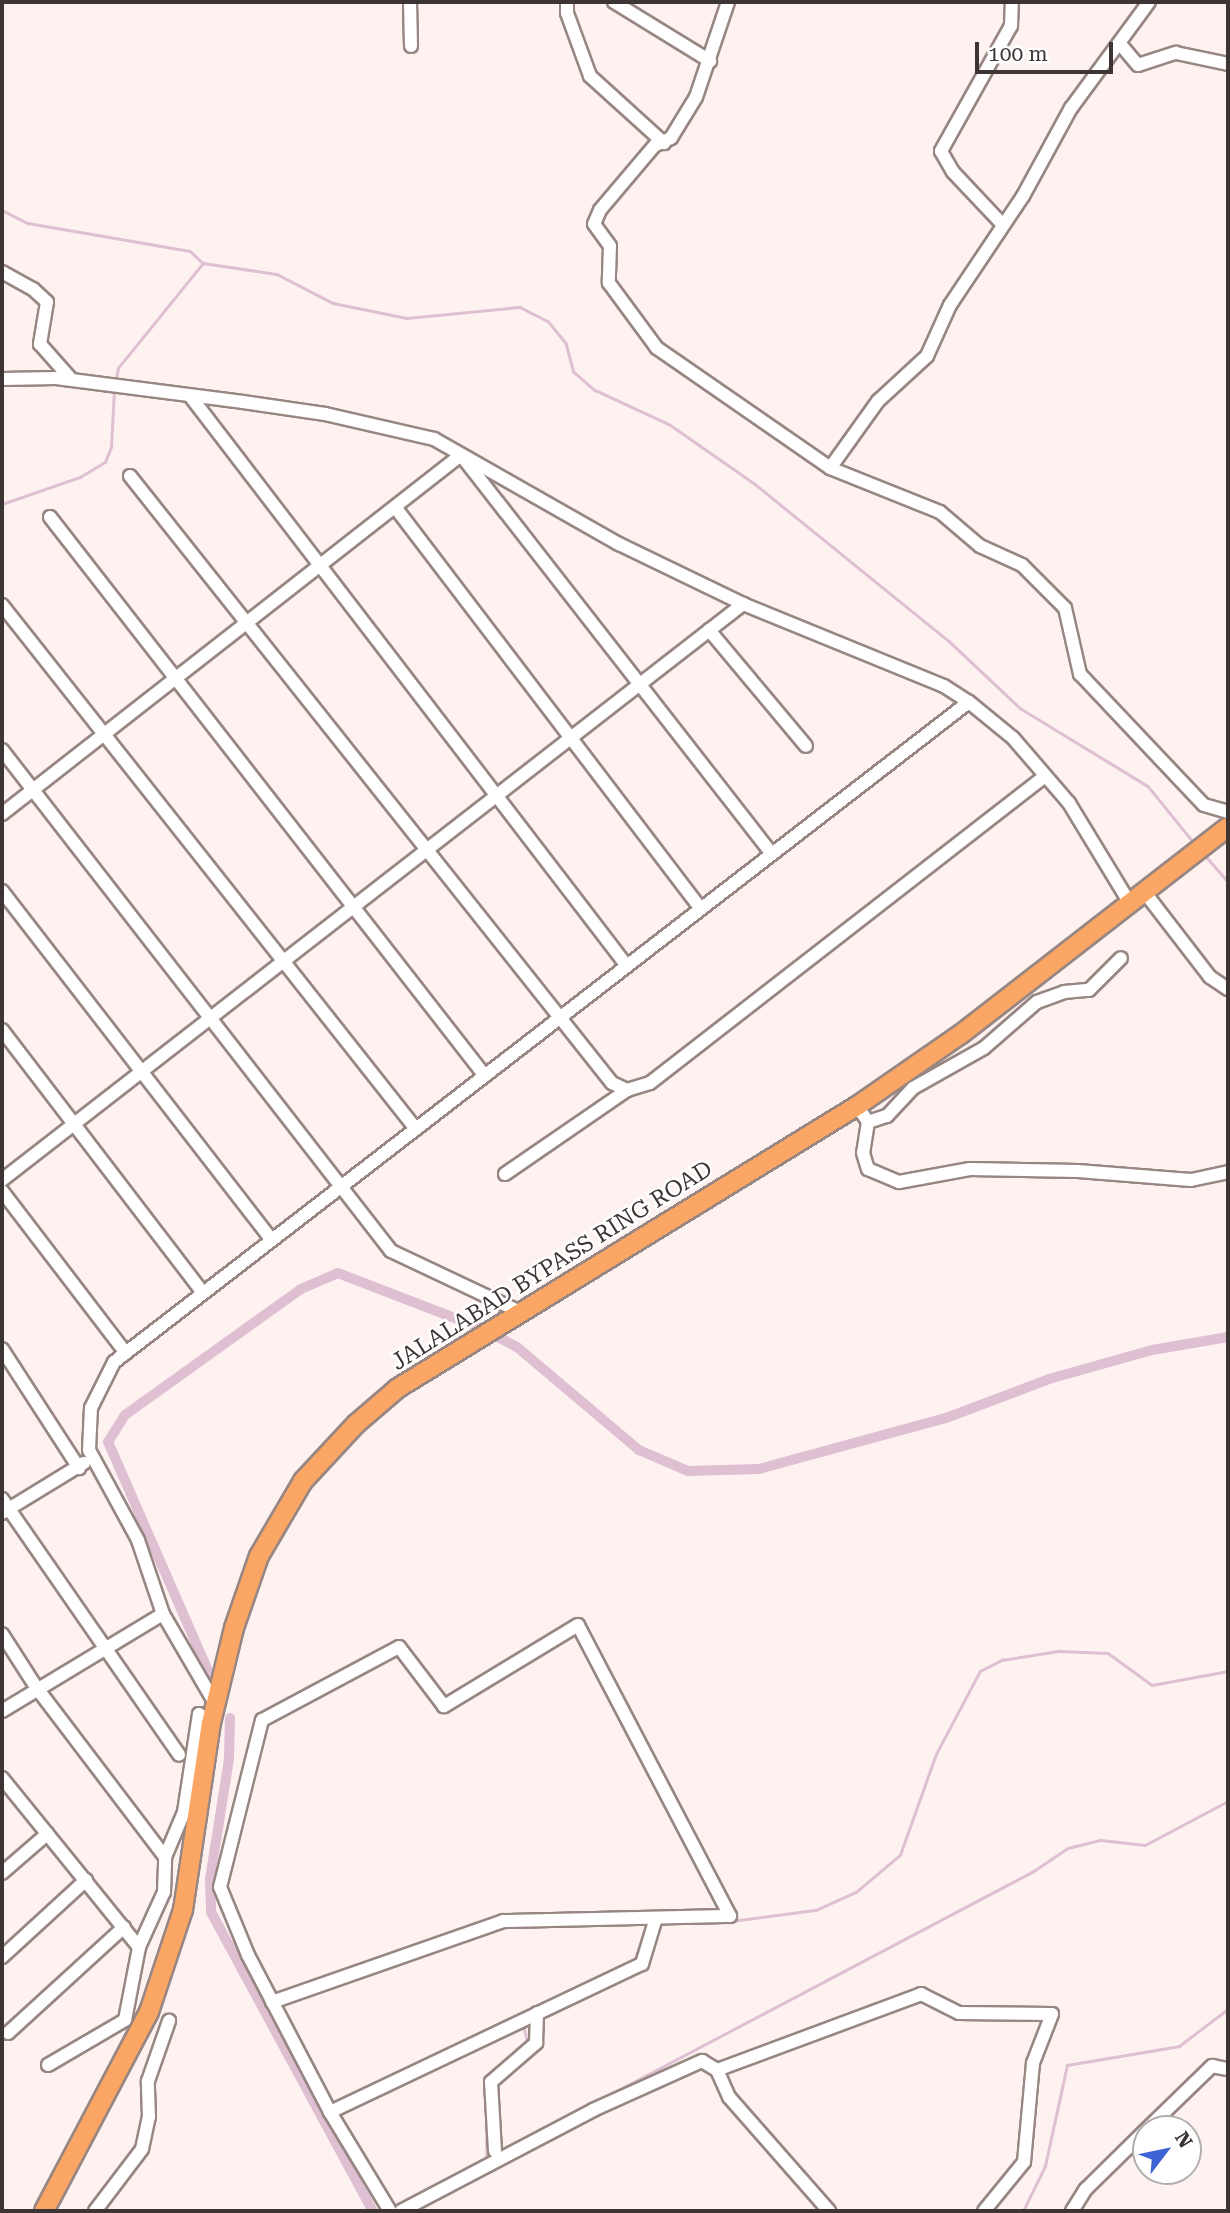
<!DOCTYPE html>
<html>
<head>
<meta charset="utf-8">
<style>
	body { margin:0 }
	#map { position:relative; width:1230px; height:2213px; overflow:hidden; background:#fdf2ef; font-family:"Roboto Serif",serif }
	div>[style] { position:absolute }
	[style*='--x'] { left:calc(var(--x)*1px); top:calc(var(--y)*1px); width:calc(var(--w)*1px); rotate:calc(var(--a)*1deg) }
	.stream>* { height:2.5px; margin:-1.25px; padding:0 1.25px; transform-origin:1.25px; border-radius:1.25px; background:#dfbfd2 }
	.canal>* { height:10px; margin:-5px; padding:0 5px; transform-origin:5px; border-radius:5px; background:#dfbfd2 }
	.roads { filter:drop-shadow(2px 0 #978682) drop-shadow(-2px 0 #978682) drop-shadow(0 2px #978682) drop-shadow(0 -2px #978682) }
	.minor>* { height:12px; margin:-6px; padding:0 6px; transform-origin:6px; border-radius:6px; background:#fff }
	.highway>* { height:18px; margin:-9px; padding:0 9px; transform-origin:9px; border-radius:9px; background:#fba664 }
	span { translate:-50% -50%; white-space:nowrap; text-align:center; line-height:1.15; -webkit-text-stroke:5px #fff; paint-order:stroke }
	.street-label { font-size:23px; color:#3d3534 }
	.frame { position:absolute; inset:0; border:4px solid #3d3534; pointer-events:none }
	.north { position:absolute; left:1132px; top:2115px; width:70px; height:70px; box-sizing:border-box; background:#fff; border:2px solid #b1aeae; border-radius:50%; rotate:58deg; font-size:19px; font-weight:700; line-height:28px; text-align:center; color:#3d3534 }
	.north::after { content:''; display:block; margin:auto; width:24px; height:32px; background:#3d63d4; clip-path:polygon(50% 0,100% 100%,50% 72%,0 100%) }
	.scale { position:absolute; left:975px; top:42px; width:138px; height:32px; box-sizing:border-box; border:4px solid #3d3534; border-top:0; padding-left:9px; font-size:21px; line-height:24px; white-space:nowrap; color:#3d3534; -webkit-text-stroke:5px #fff; paint-order:stroke }
</style>
</head>
<body>
<div id="map">
	<div class="stream">
		<div style="--x:2;--y:210;--w:29;--a:27"></div>
		<div style="--x:28;--y:223;--w:164;--a:9.8"></div>
		<div style="--x:190;--y:251;--w:18;--a:43"></div>
		<div style="--x:203;--y:263;--w:75;--a:8.5"></div>
		<div style="--x:277;--y:274;--w:63;--a:27.4"></div>
		<div style="--x:333;--y:303;--w:76;--a:11.5"></div>
		<div style="--x:407;--y:318;--w:114;--a:-5.6"></div>
		<div style="--x:520;--y:307;--w:31;--a:27"></div>
		<div style="--x:548;--y:321;--w:28;--a:51"></div>
		<div style="--x:566;--y:343;--w:30;--a:75"></div>
		<div style="--x:574;--y:372;--w:28;--a:41"></div>
		<div style="--x:595;--y:390;--w:81;--a:24.7"></div>
		<div style="--x:669;--y:424;--w:105;--a:34.9"></div>
		<div style="--x:755;--y:484;--w:250;--a:39"></div>
		<div style="--x:949;--y:641;--w:98;--a:43.3"></div>
		<div style="--x:1020;--y:708;--w:150;--a:31.4"></div>
		<div style="--x:1148;--y:786;--w:75;--a:51"></div>
		<div style="--x:116;--y:380;--w:12;--a:-81"></div>
		<div style="--x:118;--y:368;--w:135;--a:-51"></div>
		<div style="--x:2;--y:504;--w:83;--a:-19.1"></div>
		<div style="--x:80;--y:477;--w:29;--a:-31"></div>
		<div style="--x:105;--y:462;--w:16;--a:-68"></div>
		<div style="--x:111;--y:447;--w:57;--a:-87"></div>
		<div style="--x:1204;--y:854;--w:37;--a:49"></div>
		<div style="--x:732;--y:1921;--w:85;--a:-7.5"></div>
		<div style="--x:816;--y:1910;--w:44;--a:-24.2"></div>
		<div style="--x:856;--y:1892;--w:57;--a:-40.1"></div>
		<div style="--x:900;--y:1855;--w:107;--a:-70.4"></div>
		<div style="--x:936;--y:1754;--w:94;--a:-62.1"></div>
		<div style="--x:980;--y:1671;--w:25;--a:-27"></div>
		<div style="--x:1002;--y:1660;--w:58;--a:-9"></div>
		<div style="--x:1059;--y:1651;--w:49;--a:2.3"></div>
		<div style="--x:1108;--y:1653;--w:54;--a:36"></div>
		<div style="--x:1152;--y:1685;--w:77;--a:-10.4"></div>
		<div style="--x:634;--y:1962;--w:42;--a:-72"></div>
		<div style="--x:513;--y:2055;--w:20;--a:-45"></div>
		<div style="--x:527;--y:2041;--w:16;--a:-105"></div>
		<div style="--x:486;--y:2081;--w:80;--a:89.3"></div>
		<div style="--x:588;--y:2106;--w:502;--a:-27.79"></div>
		<div style="--x:1032;--y:1872;--w:43;--a:-33.7"></div>
		<div style="--x:1068;--y:1848;--w:34;--a:-14"></div>
		<div style="--x:1101;--y:1840;--w:44;--a:6.5"></div>
		<div style="--x:1145;--y:1845;--w:94;--a:-27.9"></div>
		<div style="--x:1023;--y:2211;--w:50;--a:-63.9"></div>
		<div style="--x:1045;--y:2166;--w:103;--a:-77.7"></div>
		<div style="--x:1067;--y:2065;--w:114;--a:-9.6"></div>
		<div style="--x:1179;--y:2046;--w:61;--a:-37.1"></div>
	</div>
	<div class="canal">
		<div style="--x:496;--y:1336;--w:24;--a:28"></div>
		<div style="--x:517;--y:1347;--w:160;--a:40.2"></div>
		<div style="--x:639;--y:1450;--w:53;--a:23.2"></div>
		<div style="--x:688;--y:1471;--w:71;--a:-1.6"></div>
		<div style="--x:759;--y:1469;--w:194;--a:-15.3"></div>
		<div style="--x:946;--y:1418;--w:110;--a:-20.7"></div>
		<div style="--x:1049;--y:1379;--w:107;--a:-15.7"></div>
		<div style="--x:1152;--y:1350;--w:77;--a:-9.7"></div>
		<div style="--x:209;--y:1673;--w:252;--a:-113.6"></div>
		<div style="--x:108;--y:1442;--w:32;--a:-58"></div>
		<div style="--x:125;--y:1415;--w:216;--a:-35.6"></div>
		<div style="--x:301;--y:1289;--w:40;--a:-23.4"></div>
		<div style="--x:338;--y:1273;--w:150;--a:21.1"></div>
		<div style="--x:230;--y:1718;--w:41;--a:91.4"></div>
		<div style="--x:229;--y:1759;--w:121;--a:99"></div>
		<div style="--x:210;--y:1879;--w:33;--a:88"></div>
		<div style="--x:211;--y:1912;--w:340;--a:61.6"></div>
	</div>
	<div class="roads">
		<div class="minor">
			<div style="--x:410;--y:2;--w:44;--a:88.7"></div>
			<div style="--x:567;--y:2;--w:11;--a:90"></div>
			<div style="--x:567;--y:13;--w:67;--a:69.9"></div>
			<div style="--x:590;--y:76;--w:100;--a:42.2"></div>
			<div style="--x:614;--y:2;--w:113;--a:31.6"></div>
			<div style="--x:728;--y:2;--w:100;--a:108.6"></div>
			<div style="--x:696;--y:97;--w:48;--a:121.4"></div>
			<div style="--x:671;--y:138;--w:17;--a:156"></div>
			<div style="--x:655;--y:145;--w:85;--a:130.2"></div>
			<div style="--x:600;--y:210;--w:15;--a:113"></div>
			<div style="--x:594;--y:224;--w:27;--a:54"></div>
			<div style="--x:610;--y:246;--w:37;--a:92"></div>
			<div style="--x:609;--y:283;--w:81;--a:53.6"></div>
			<div style="--x:657;--y:348;--w:211;--a:34.7"></div>
			<div style="--x:1149;--y:2;--w:132;--a:126.3"></div>
			<div style="--x:1071;--y:108;--w:100;--a:118.6"></div>
			<div style="--x:1023;--y:196;--w:131;--a:123.8"></div>
			<div style="--x:950;--y:305;--w:56;--a:114.3"></div>
			<div style="--x:927;--y:356;--w:67;--a:137.4"></div>
			<div style="--x:878;--y:401;--w:82;--a:125.6"></div>
			<div style="--x:830;--y:468;--w:118;--a:21.8"></div>
			<div style="--x:940;--y:512;--w:52;--a:40.4"></div>
			<div style="--x:980;--y:546;--w:46;--a:24.3"></div>
			<div style="--x:1022;--y:565;--w:61;--a:45"></div>
			<div style="--x:1065;--y:608;--w:68;--a:77.2"></div>
			<div style="--x:1080;--y:674;--w:180;--a:46.6"></div>
			<div style="--x:1204;--y:805;--w:25;--a:16"></div>
			<div style="--x:1121;--y:45;--w:26;--a:50"></div>
			<div style="--x:1138;--y:65;--w:40;--a:-18"></div>
			<div style="--x:1176;--y:53;--w:53;--a:11.9"></div>
			<div style="--x:1003;--y:225;--w:73;--a:-133.3"></div>
			<div style="--x:953;--y:172;--w:24;--a:-120"></div>
			<div style="--x:941;--y:151;--w:143;--a:-60.8"></div>
			<div style="--x:1011;--y:26;--w:24;--a:-88"></div>
			<div style="--x:2;--y:272;--w:35;--a:29"></div>
			<div style="--x:33;--y:289;--w:19;--a:43"></div>
			<div style="--x:47;--y:302;--w:43;--a:99.5"></div>
			<div style="--x:40;--y:344;--w:48;--a:48.4"></div>
			<div style="--x:2;--y:379;--w:54;--a:-1.1"></div>
			<div style="--x:56;--y:378;--w:189;--a:7.3"></div>
			<div style="--x:243;--y:402;--w:83;--a:8.3"></div>
			<div style="--x:325;--y:414;--w:112;--a:12.9"></div>
			<div style="--x:434;--y:439;--w:213;--a:29.6"></div>
			<div style="--x:619;--y:544;--w:138;--a:25.8"></div>
			<div style="--x:743;--y:604;--w:217;--a:22.2"></div>
			<div style="--x:944;--y:686;--w:30;--a:33"></div>
			<div style="--x:969;--y:702;--w:57;--a:39.3"></div>
			<div style="--x:1013;--y:738;--w:86;--a:49.3"></div>
			<div style="--x:1069;--y:803;--w:119;--a:58.7"></div>
			<div style="--x:191;--y:397;--w:717;--a:52.54"></div>
			<div style="--x:130;--y:476;--w:775;--a:51.55"></div>
			<div style="--x:612;--y:1083;--w:17;--a:25"></div>
			<div style="--x:627;--y:1090;--w:24;--a:-17"></div>
			<div style="--x:650;--y:1083;--w:500;--a:-37.85"></div>
			<div style="--x:395;--y:507;--w:505;--a:52.72"></div>
			<div style="--x:50;--y:517;--w:708;--a:52.11"></div>
			<div style="--x:2;--y:605;--w:668;--a:51.69"></div>
			<div style="--x:709;--y:630;--w:151;--a:50.1"></div>
			<div style="--x:2;--y:750;--w:634;--a:52.17"></div>
			<div style="--x:391;--y:1251;--w:143;--a:25.3"></div>
			<div style="--x:2;--y:814;--w:583;--a:-38.03"></div>
			<div style="--x:461;--y:455;--w:506;--a:52.07"></div>
			<div style="--x:2;--y:891;--w:441;--a:52.3"></div>
			<div style="--x:1146;--y:894;--w:105;--a:52.4"></div>
			<div style="--x:1210;--y:977;--w:22;--a:34"></div>
			<div style="--x:2;--y:1030;--w:331;--a:52.6"></div>
			<div style="--x:857;--y:1106;--w:19;--a:55"></div>
			<div style="--x:868;--y:1122;--w:31;--a:99"></div>
			<div style="--x:863;--y:1153;--w:17;--a:73"></div>
			<div style="--x:868;--y:1169;--w:34;--a:23"></div>
			<div style="--x:899;--y:1182;--w:72;--a:-10.4"></div>
			<div style="--x:970;--y:1169;--w:108;--a:1.1"></div>
			<div style="--x:1078;--y:1171;--w:113;--a:4.6"></div>
			<div style="--x:1191;--y:1180;--w:38;--a:-12"></div>
			<div style="--x:868;--y:1122;--w:20;--a:-18"></div>
			<div style="--x:887;--y:1116;--w:38;--a:-47"></div>
			<div style="--x:913;--y:1088;--w:81;--a:-29.4"></div>
			<div style="--x:984;--y:1048;--w:70;--a:-41"></div>
			<div style="--x:1037;--y:1002;--w:29;--a:-20"></div>
			<div style="--x:1064;--y:992;--w:25;--a:-5"></div>
			<div style="--x:1089;--y:990;--w:45;--a:-45"></div>
			<div style="--x:505;--y:1174;--w:148;--a:-34.5"></div>
			<div style="--x:2;--y:1180;--w:939;--a:-37.86"></div>
			<div style="--x:2;--y:1191;--w:204;--a:52.6"></div>
			<div style="--x:2;--y:1349;--w:142;--a:57.1"></div>
			<div style="--x:2;--y:1499;--w:311;--a:55.3"></div>
			<div style="--x:2;--y:1513;--w:96;--a:-31.4"></div>
			<div style="--x:2;--y:1634;--w:63;--a:57.3"></div>
			<div style="--x:36;--y:1687;--w:213;--a:52.8"></div>
			<div style="--x:216;--y:1705;--w:105;--a:-120.2"></div>
			<div style="--x:163;--y:1614;--w:78;--a:-108.7"></div>
			<div style="--x:138;--y:1540;--w:102;--a:-118.6"></div>
			<div style="--x:89;--y:1450;--w:42;--a:-87.3"></div>
			<div style="--x:91;--y:1408;--w:51;--a:-63.4"></div>
			<div style="--x:114;--y:1362;--w:1080;--a:-37.67"></div>
			<div style="--x:2;--y:1711;--w:188;--a:-31.1"></div>
			<div style="--x:2;--y:1778;--w:218;--a:51"></div>
			<div style="--x:2;--y:1873;--w:60;--a:-40.9"></div>
			<div style="--x:2;--y:1957;--w:114;--a:-42.5"></div>
			<div style="--x:272;--y:2002;--w:245;--a:-19.3"></div>
			<div style="--x:503;--y:1921;--w:227;--a:-1.3"></div>
			<div style="--x:730;--y:1916;--w:328;--a:-117.6"></div>
			<div style="--x:578;--y:1625;--w:157;--a:148.8"></div>
			<div style="--x:444;--y:1706;--w:74;--a:-127.3"></div>
			<div style="--x:399;--y:1647;--w:155;--a:151.9"></div>
			<div style="--x:262;--y:1720;--w:172;--a:104.1"></div>
			<div style="--x:220;--y:1887;--w:74;--a:67.6"></div>
			<div style="--x:248;--y:1955;--w:177;--a:62.4"></div>
			<div style="--x:330;--y:2112;--w:116;--a:58.8"></div>
			<div style="--x:8;--y:2033;--w:157;--a:-42.4"></div>
			<div style="--x:48;--y:2065;--w:89;--a:-30.3"></div>
			<div style="--x:125;--y:2020;--w:74;--a:-79.1"></div>
			<div style="--x:139;--y:1947;--w:60;--a:-65.6"></div>
			<div style="--x:164;--y:1892;--w:35;--a:-88"></div>
			<div style="--x:165;--y:1857;--w:49;--a:-67.1"></div>
			<div style="--x:184;--y:1812;--w:99;--a:-81.3"></div>
			<div style="--x:199;--y:1714;--w:15;--a:37"></div>
			<div style="--x:717;--y:2070;--w:30;--a:66"></div>
			<div style="--x:729;--y:2097;--w:152;--a:48.7"></div>
			<div style="--x:330;--y:2112;--w:345;--a:-25.4"></div>
			<div style="--x:642;--y:1964;--w:48;--a:-73.1"></div>
			<div style="--x:1147;--y:2129;--w:91;--a:-44.1"></div>
			<div style="--x:1212;--y:2066;--w:16;--a:11"></div>
			<div style="--x:495;--y:2151;--w:69;--a:-93.3"></div>
			<div style="--x:491;--y:2082;--w:60;--a:-40.9"></div>
			<div style="--x:536;--y:2043;--w:30;--a:-88"></div>
			<div style="--x:95;--y:2211;--w:78;--a:-52.8"></div>
			<div style="--x:142;--y:2149;--w:33;--a:-78"></div>
			<div style="--x:149;--y:2117;--w:36;--a:-92"></div>
			<div style="--x:148;--y:2081;--w:64;--a:-70.7"></div>
			<div style="--x:401;--y:2211;--w:217;--a:-27.7"></div>
			<div style="--x:593;--y:2110;--w:120;--a:-24.2"></div>
			<div style="--x:702;--y:2061;--w:17;--a:31"></div>
			<div style="--x:717;--y:2070;--w:218;--a:-20.4"></div>
			<div style="--x:921;--y:1994;--w:42;--a:26.6"></div>
			<div style="--x:959;--y:2013;--w:93;--a:0.6"></div>
			<div style="--x:1052;--y:2014;--w:53;--a:111.2"></div>
			<div style="--x:1033;--y:2063;--w:99;--a:95.2"></div>
			<div style="--x:1024;--y:2162;--w:63;--a:129.2"></div>
			<div style="--x:1072;--y:2211;--w:26;--a:-58"></div>
			<div style="--x:1086;--y:2189;--w:84;--a:-44.5"></div>
		</div>
		<div class="highway">
			<div style="--x:44;--y:2211;--w:225;--a:-62.2"></div>
			<div style="--x:149;--y:2012;--w:108;--a:-71.6"></div>
			<div style="--x:183;--y:1910;--w:189;--a:-81.5"></div>
			<div style="--x:211;--y:1723;--w:98;--a:-76.4"></div>
			<div style="--x:234;--y:1628;--w:76;--a:-70.9"></div>
			<div style="--x:259;--y:1556;--w:87;--a:-59.6"></div>
			<div style="--x:303;--y:1481;--w:78;--a:-47.1"></div>
			<div style="--x:356;--y:1424;--w:55;--a:-40.6"></div>
			<div style="--x:398;--y:1388;--w:539;--a:-31.57"></div>
			<div style="--x:857;--y:1106;--w:126;--a:-34.7"></div>
			<div style="--x:961;--y:1034;--w:338;--a:-37.8"></div>
		</div>
	</div>
	<div class="street-label">
		<span style="left:552px;top:1266px;rotate:-32deg">JALALABAD BYPASS RING ROAD</span>
	</div>
	<div class="frame"></div>
	<div class="north">N</div>
	<div class="scale">100 m</div>
</div>
</body>
</html>
